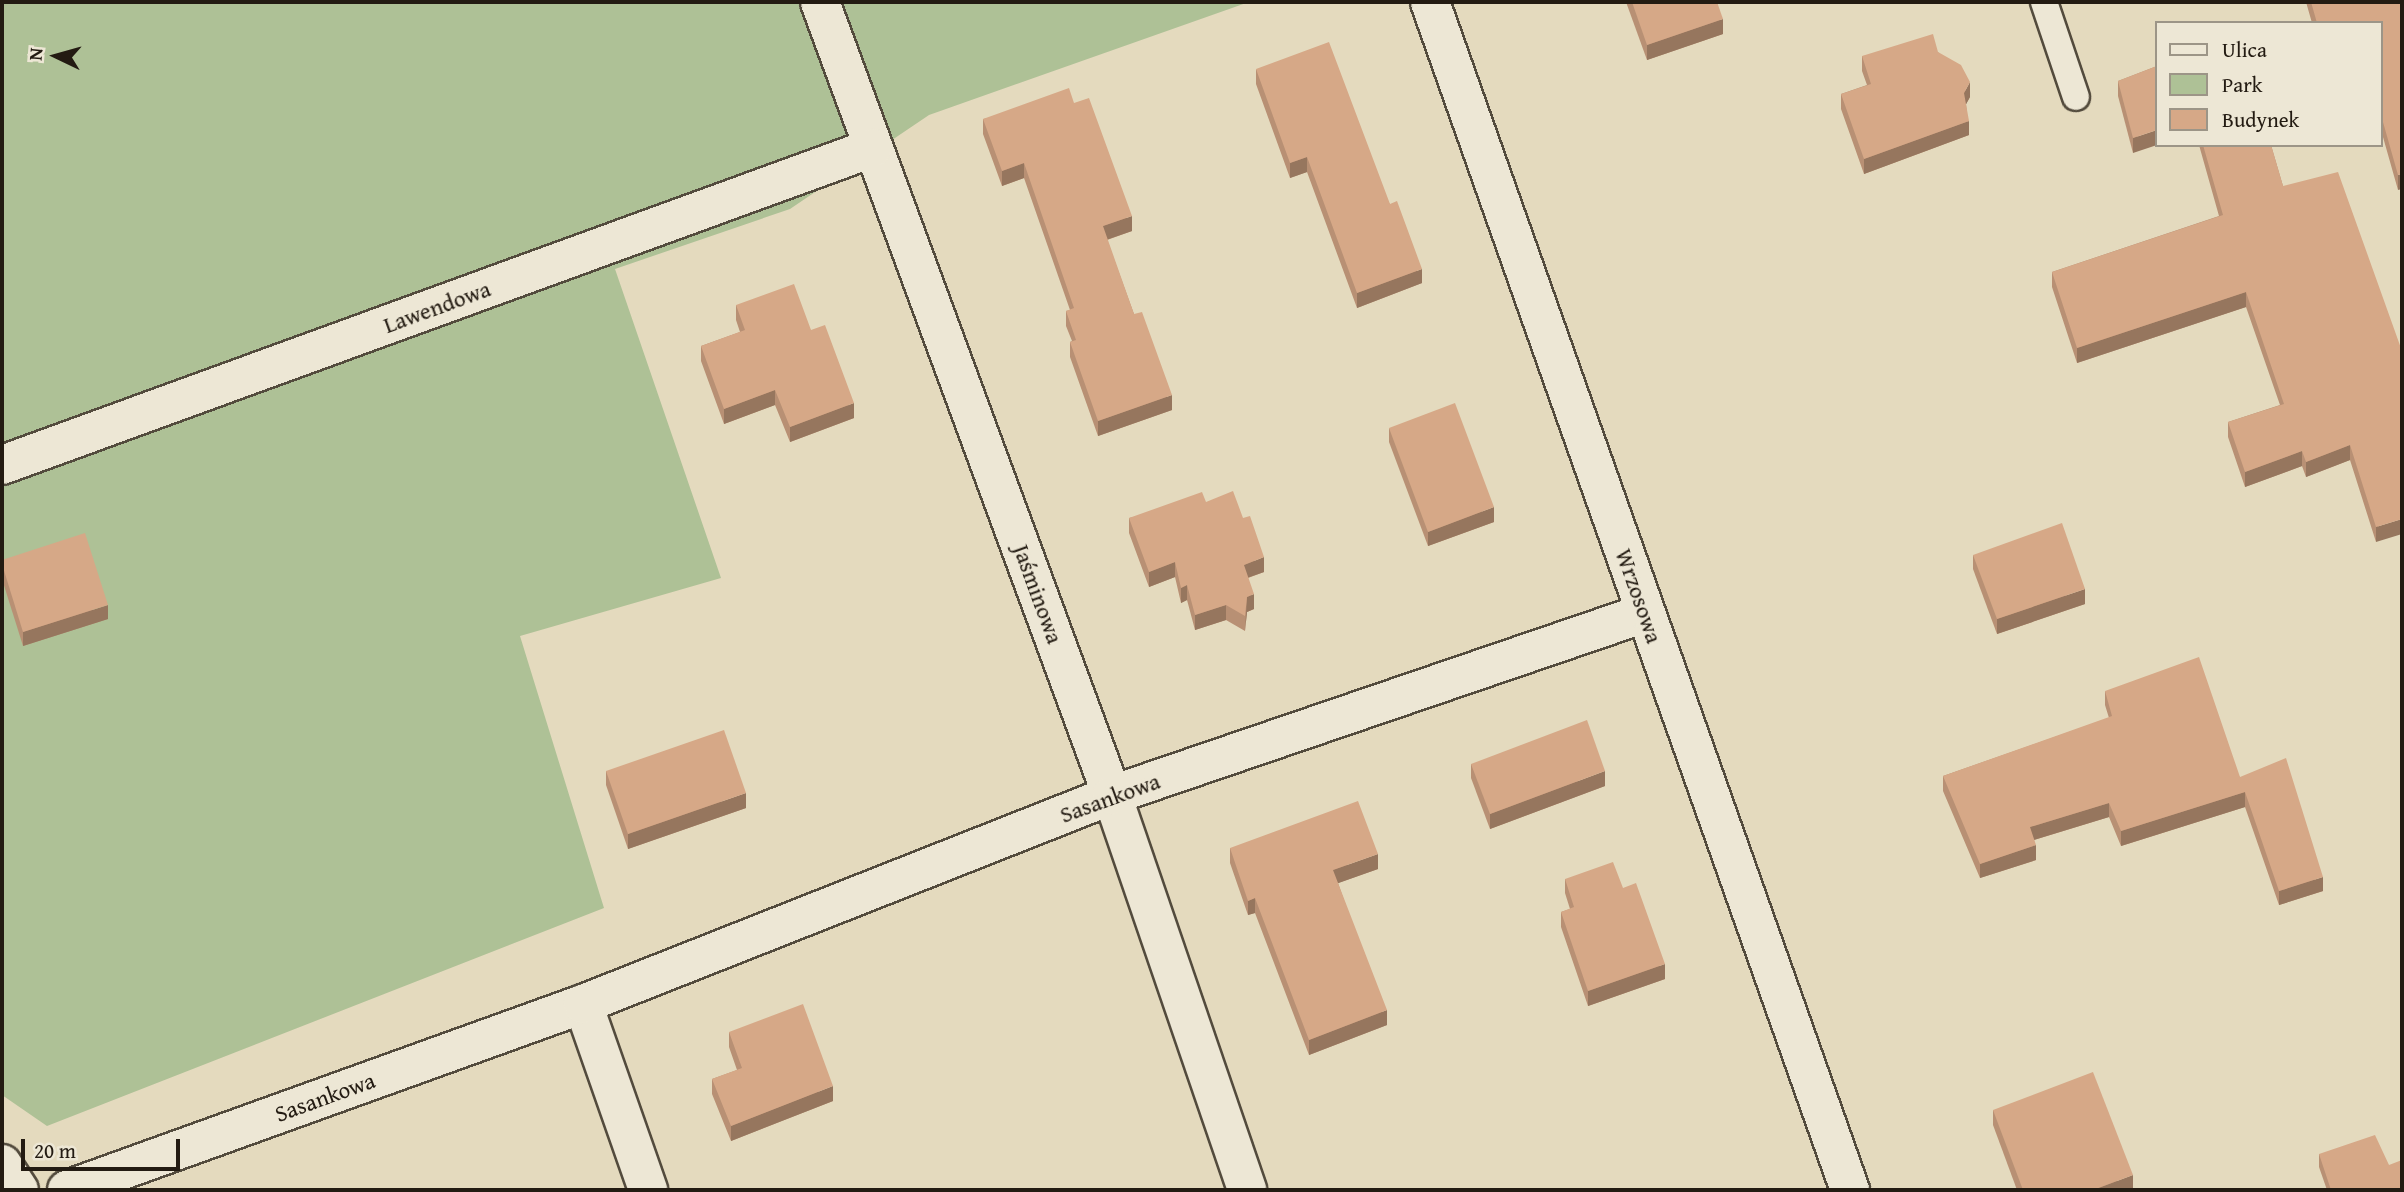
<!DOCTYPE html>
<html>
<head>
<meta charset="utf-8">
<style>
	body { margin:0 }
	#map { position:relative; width:2404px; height:1192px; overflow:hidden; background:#e4dabe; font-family:"Gentium Book Plus",serif }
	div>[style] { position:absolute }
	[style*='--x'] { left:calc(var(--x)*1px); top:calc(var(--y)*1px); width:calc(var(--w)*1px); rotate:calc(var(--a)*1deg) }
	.green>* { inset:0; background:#aec196 }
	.roads { filter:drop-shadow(2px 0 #534b3d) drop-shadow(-2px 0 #534b3d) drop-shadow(0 2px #534b3d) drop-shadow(0 -2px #534b3d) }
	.lane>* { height:26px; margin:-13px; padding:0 13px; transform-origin:13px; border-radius:13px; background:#ede7d5 }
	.street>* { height:38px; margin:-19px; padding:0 19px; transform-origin:19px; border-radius:19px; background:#ede7d5 }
	.wall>* { inset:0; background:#b89074 }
	.shaded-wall>* { inset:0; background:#96765e }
	.building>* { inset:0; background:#d6a887 }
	span { translate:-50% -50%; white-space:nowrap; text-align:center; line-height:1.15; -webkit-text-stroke:6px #ede7d5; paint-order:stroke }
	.street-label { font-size:23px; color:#231b12 }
	.frame { position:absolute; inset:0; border:4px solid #231b12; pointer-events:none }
	.legend { position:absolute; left:2155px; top:21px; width:228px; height:126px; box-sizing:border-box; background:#ede7d5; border:2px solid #9c9587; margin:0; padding:9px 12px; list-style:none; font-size:21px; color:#231b12 }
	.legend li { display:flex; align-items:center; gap:14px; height:35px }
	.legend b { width:35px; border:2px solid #9c9587 }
	.north { position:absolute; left:21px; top:21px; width:70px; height:70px; -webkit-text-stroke:5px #ede7d5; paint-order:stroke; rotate:275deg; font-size:19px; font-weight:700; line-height:28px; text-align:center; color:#231b12 }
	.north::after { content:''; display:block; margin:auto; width:24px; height:32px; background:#231b12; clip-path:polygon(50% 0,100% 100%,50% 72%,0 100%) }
	.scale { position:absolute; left:21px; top:1139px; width:159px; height:32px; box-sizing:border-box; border:4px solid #231b12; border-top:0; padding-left:9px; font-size:21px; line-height:24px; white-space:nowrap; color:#231b12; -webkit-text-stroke:5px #ede7d5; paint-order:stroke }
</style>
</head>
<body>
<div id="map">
	<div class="green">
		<div style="clip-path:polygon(2px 2px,1249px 2px,929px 115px,790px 209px,615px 269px,721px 578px,520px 636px,604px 908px,47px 1126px,2px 1095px)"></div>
	</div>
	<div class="roads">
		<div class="lane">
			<div style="--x:2044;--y:2;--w:100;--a:71.4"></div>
		</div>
		<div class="street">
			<div style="--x:820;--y:2;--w:845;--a:69.79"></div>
			<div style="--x:1112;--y:795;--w:417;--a:71.1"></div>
			<div style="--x:1430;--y:2;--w:1260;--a:70.53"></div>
			<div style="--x:2;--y:465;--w:926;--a:-20.02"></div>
			<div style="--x:583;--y:1004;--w:197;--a:70.7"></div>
			<div style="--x:2;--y:1164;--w:31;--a:57"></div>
			<div style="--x:67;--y:1190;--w:548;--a:-19.82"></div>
			<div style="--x:583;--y:1004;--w:569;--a:-21.56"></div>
			<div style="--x:1112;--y:795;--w:563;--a:-18.85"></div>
		</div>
	</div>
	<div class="wall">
		<div style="clip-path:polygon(1626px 2px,1717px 2px,1723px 34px,1647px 60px)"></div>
		<div style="clip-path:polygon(2306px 2px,2402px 2px,2398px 190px,2381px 130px,2381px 23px,2312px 23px)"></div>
		<div style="clip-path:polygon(1938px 52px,1970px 97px,1966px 104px,1969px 135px,1864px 174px,1841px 109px,1841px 94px,1867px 85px,1862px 71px,1862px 56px)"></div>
		<div style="clip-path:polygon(2157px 66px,2133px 153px,2118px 96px,2118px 81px)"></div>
		<div style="clip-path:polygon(1256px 69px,1390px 204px,1422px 283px,1357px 308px,1307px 172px,1290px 178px,1256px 84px)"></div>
		<div style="clip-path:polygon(1074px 103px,1132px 231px,1107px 240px,1134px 314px,1172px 410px,1098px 436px,1070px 357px,1070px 342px,1072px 341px,1066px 326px,1066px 311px,1070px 310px,1024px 178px,1002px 186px,983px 134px,983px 119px)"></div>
		<div style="clip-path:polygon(2199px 145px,2271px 145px,2283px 186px,2402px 351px,2376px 542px,2350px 460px,2306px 477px,2302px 466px,2245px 487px,2228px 437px,2228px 422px,2280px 405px,2246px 307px,2077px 363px,2052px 287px,2052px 272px,2219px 216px)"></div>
		<div style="clip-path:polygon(736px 305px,811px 330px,854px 418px,790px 442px,775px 405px,724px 424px,701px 361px,701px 346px,740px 332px,736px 320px)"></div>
		<div style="clip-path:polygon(1389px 428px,1494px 522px,1428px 546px,1389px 442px)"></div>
		<div style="clip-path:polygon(1206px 502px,1264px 572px,1248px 578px,1254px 609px,1247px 612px,1245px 631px,1226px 620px,1195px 630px,1187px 600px,1181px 603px,1175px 577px,1149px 587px,1129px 533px,1129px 518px)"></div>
		<div style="clip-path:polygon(1973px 555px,2085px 604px,1997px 634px,1973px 569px)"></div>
		<div style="clip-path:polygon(2px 560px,108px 619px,23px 646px,2px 579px)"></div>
		<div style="clip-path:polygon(2105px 691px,2240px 777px,2323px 891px,2279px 905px,2245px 807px,2121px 846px,2109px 817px,2034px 840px,2036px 860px,1980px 878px,1943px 791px,1943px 776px,2109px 718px,2105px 705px)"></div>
		<div style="clip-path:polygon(1471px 764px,1605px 786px,1490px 829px,1471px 778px)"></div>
		<div style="clip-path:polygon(606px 771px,746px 808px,628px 849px,606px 785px)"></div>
		<div style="clip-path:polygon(1230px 848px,1378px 869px,1338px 883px,1387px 1025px,1309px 1055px,1255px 913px,1248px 915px,1230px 863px)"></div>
		<div style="clip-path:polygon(1565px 879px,1623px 888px,1665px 979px,1588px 1006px,1561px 927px,1561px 912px,1570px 909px,1565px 893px)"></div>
		<div style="clip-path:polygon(729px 1032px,833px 1101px,731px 1141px,712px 1094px,712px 1079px,737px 1070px,729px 1047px)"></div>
		<div style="clip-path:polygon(1993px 1110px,2133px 1190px,2017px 1190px,1993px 1125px)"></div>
		<div style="clip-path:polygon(2319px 1154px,2389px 1165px,2402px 1190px,2327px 1190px,2319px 1167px)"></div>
	</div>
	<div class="shaded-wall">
		<div style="clip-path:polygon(1723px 19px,1723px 34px,1647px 60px,1647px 45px)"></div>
		<div style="clip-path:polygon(1970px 82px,1970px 97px,1964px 108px,1964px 93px)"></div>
		<div style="clip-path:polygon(1969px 121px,1969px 135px,1864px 174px,1864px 159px)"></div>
		<div style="clip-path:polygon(2157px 130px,2157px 145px,2133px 153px,2133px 138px)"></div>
		<div style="clip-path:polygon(1307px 157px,1307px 172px,1290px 178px,1290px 163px)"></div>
		<div style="clip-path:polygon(1024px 163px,1024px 178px,1002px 186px,1002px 171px)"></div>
		<div style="clip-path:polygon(2402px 174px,2402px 189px,2398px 190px,2398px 175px)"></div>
		<div style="clip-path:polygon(1132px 216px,1132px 231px,1103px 241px,1103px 226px)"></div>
		<div style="clip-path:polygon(1422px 269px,1422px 283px,1357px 308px,1357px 293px)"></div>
		<div style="clip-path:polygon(2246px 292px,2246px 307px,2077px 363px,2077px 348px)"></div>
		<div style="clip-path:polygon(775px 390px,775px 405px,724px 424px,724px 409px)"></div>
		<div style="clip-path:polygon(1172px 395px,1172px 410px,1098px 436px,1098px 421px)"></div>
		<div style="clip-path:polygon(854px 403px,854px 418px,790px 442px,790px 427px)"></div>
		<div style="clip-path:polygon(2350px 445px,2350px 460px,2306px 477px,2306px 462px)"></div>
		<div style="clip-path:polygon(2302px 451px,2302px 466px,2245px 487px,2245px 472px)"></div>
		<div style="clip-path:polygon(1494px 507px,1494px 522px,1428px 546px,1428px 532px)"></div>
		<div style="clip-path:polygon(2402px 519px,2402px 534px,2376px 542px,2376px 527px)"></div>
		<div style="clip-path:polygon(1264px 557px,1264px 572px,1244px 579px,1244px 565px)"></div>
		<div style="clip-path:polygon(1175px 562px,1175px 577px,1149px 587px,1149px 572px)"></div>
		<div style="clip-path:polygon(1187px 585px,1187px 600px,1181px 603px,1181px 588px)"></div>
		<div style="clip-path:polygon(2085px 589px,2085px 604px,1997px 634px,1997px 619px)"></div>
		<div style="clip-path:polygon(1254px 594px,1254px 609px,1247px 612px,1245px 631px,1247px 597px)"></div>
		<div style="clip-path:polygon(108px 605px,108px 619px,23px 646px,23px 632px)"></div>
		<div style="clip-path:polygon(1226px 605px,1226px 620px,1195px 630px,1195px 615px)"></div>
		<div style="clip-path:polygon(1605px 771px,1605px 786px,1490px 829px,1490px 814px)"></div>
		<div style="clip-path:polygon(2245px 792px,2245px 807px,2121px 846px,2121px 831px)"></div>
		<div style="clip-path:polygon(746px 793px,746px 808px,628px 849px,628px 834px)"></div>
		<div style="clip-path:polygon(2109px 803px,2109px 817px,2030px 841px,2030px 827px)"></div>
		<div style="clip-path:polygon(2036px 845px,2036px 860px,1980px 878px,1980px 864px)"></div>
		<div style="clip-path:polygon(1378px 854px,1378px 869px,1333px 885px,1333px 870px)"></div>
		<div style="clip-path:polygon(2323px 877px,2323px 891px,2279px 905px,2279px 891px)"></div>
		<div style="clip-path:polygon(1255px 898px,1255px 913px,1248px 915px,1248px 901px)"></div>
		<div style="clip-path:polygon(1665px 964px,1665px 979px,1588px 1006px,1588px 991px)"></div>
		<div style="clip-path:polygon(1387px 1010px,1387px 1025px,1309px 1055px,1309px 1040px)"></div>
		<div style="clip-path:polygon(833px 1086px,833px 1101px,731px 1141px,731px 1126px)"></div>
		<div style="clip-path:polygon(2133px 1175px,2133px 1190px,2093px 1190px)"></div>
	</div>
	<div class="building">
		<div style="clip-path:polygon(1632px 2px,1717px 2px,1723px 19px,1647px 45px)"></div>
		<div style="clip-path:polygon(2311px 2px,2402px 2px,2402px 174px,2398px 175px,2381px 115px,2381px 23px,2317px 23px)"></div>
		<div style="clip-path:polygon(1933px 34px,1938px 52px,1961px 65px,1970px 82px,1964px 93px,1969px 121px,1864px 159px,1841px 94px,1871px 84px,1862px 56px)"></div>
		<div style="clip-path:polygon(1329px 42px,1390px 204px,1397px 201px,1422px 269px,1357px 293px,1307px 157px,1290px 163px,1256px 69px)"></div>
		<div style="clip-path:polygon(2157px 66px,2157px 130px,2133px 138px,2118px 81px)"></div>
		<div style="clip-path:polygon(1069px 88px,1074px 103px,1089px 98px,1132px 216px,1103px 226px,1134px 314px,1142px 312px,1172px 395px,1098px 421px,1070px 342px,1076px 340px,1066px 311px,1074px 308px,1024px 163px,1002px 171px,983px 119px)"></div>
		<div style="clip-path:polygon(2203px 145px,2271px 145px,2283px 186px,2338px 172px,2402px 351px,2402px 519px,2376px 527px,2350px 445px,2306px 462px,2302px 451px,2245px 472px,2228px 422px,2284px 404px,2246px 292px,2077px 348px,2052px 272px,2223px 215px)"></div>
		<div style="clip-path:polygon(794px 284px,811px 330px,825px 325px,854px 403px,790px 427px,775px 390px,724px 409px,701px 346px,745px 330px,736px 305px)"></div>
		<div style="clip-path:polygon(1455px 403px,1494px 507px,1428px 532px,1389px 428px)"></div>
		<div style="clip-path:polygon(1233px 491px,1243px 518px,1250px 516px,1264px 557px,1244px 565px,1254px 594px,1247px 597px,1245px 616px,1226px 605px,1195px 615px,1187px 585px,1181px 588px,1175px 562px,1149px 572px,1129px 518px,1202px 492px,1206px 502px)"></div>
		<div style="clip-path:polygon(2062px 523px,2085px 589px,1997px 619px,1973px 555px)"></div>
		<div style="clip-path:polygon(85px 533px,108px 605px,23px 632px,2px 564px,2px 560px)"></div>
		<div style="clip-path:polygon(2199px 657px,2240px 777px,2286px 758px,2323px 877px,2279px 891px,2245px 792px,2121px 831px,2109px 803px,2030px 827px,2036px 845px,1980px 864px,1943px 776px,2112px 716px,2105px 691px)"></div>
		<div style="clip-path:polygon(1587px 720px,1605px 771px,1490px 814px,1471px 764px)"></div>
		<div style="clip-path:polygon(724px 730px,746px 793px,628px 834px,606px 771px)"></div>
		<div style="clip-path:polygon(1358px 801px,1378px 854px,1333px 870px,1387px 1010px,1309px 1040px,1255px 898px,1248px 901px,1230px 848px)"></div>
		<div style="clip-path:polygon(1613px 862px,1623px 888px,1636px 883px,1665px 964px,1588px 991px,1561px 912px,1574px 907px,1565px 879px)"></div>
		<div style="clip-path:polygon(803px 1004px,833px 1086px,731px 1126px,712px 1079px,742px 1068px,729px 1032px)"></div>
		<div style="clip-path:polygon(2093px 1072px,2133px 1175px,2093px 1190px,2023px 1190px,1993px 1110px)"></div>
		<div style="clip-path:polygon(2375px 1135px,2389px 1165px,2402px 1160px,2402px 1190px,2331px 1190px,2319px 1154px)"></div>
	</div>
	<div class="street-label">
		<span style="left:437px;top:307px;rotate:-20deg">Lawendowa</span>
		<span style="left:1038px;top:594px;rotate:70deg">Jaśminowa</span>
		<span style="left:1639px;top:596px;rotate:71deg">Wrzosowa</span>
		<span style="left:1110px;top:798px;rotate:-20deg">Sasankowa</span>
		<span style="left:325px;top:1097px;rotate:-20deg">Sasankowa</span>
	</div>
	<div class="frame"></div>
	<ul class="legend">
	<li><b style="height:9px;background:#ede7d5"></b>Ulica</li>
	<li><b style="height:19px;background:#aec196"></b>Park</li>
	<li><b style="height:19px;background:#d6a887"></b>Budynek</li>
	</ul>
	<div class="north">N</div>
	<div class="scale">20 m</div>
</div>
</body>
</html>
